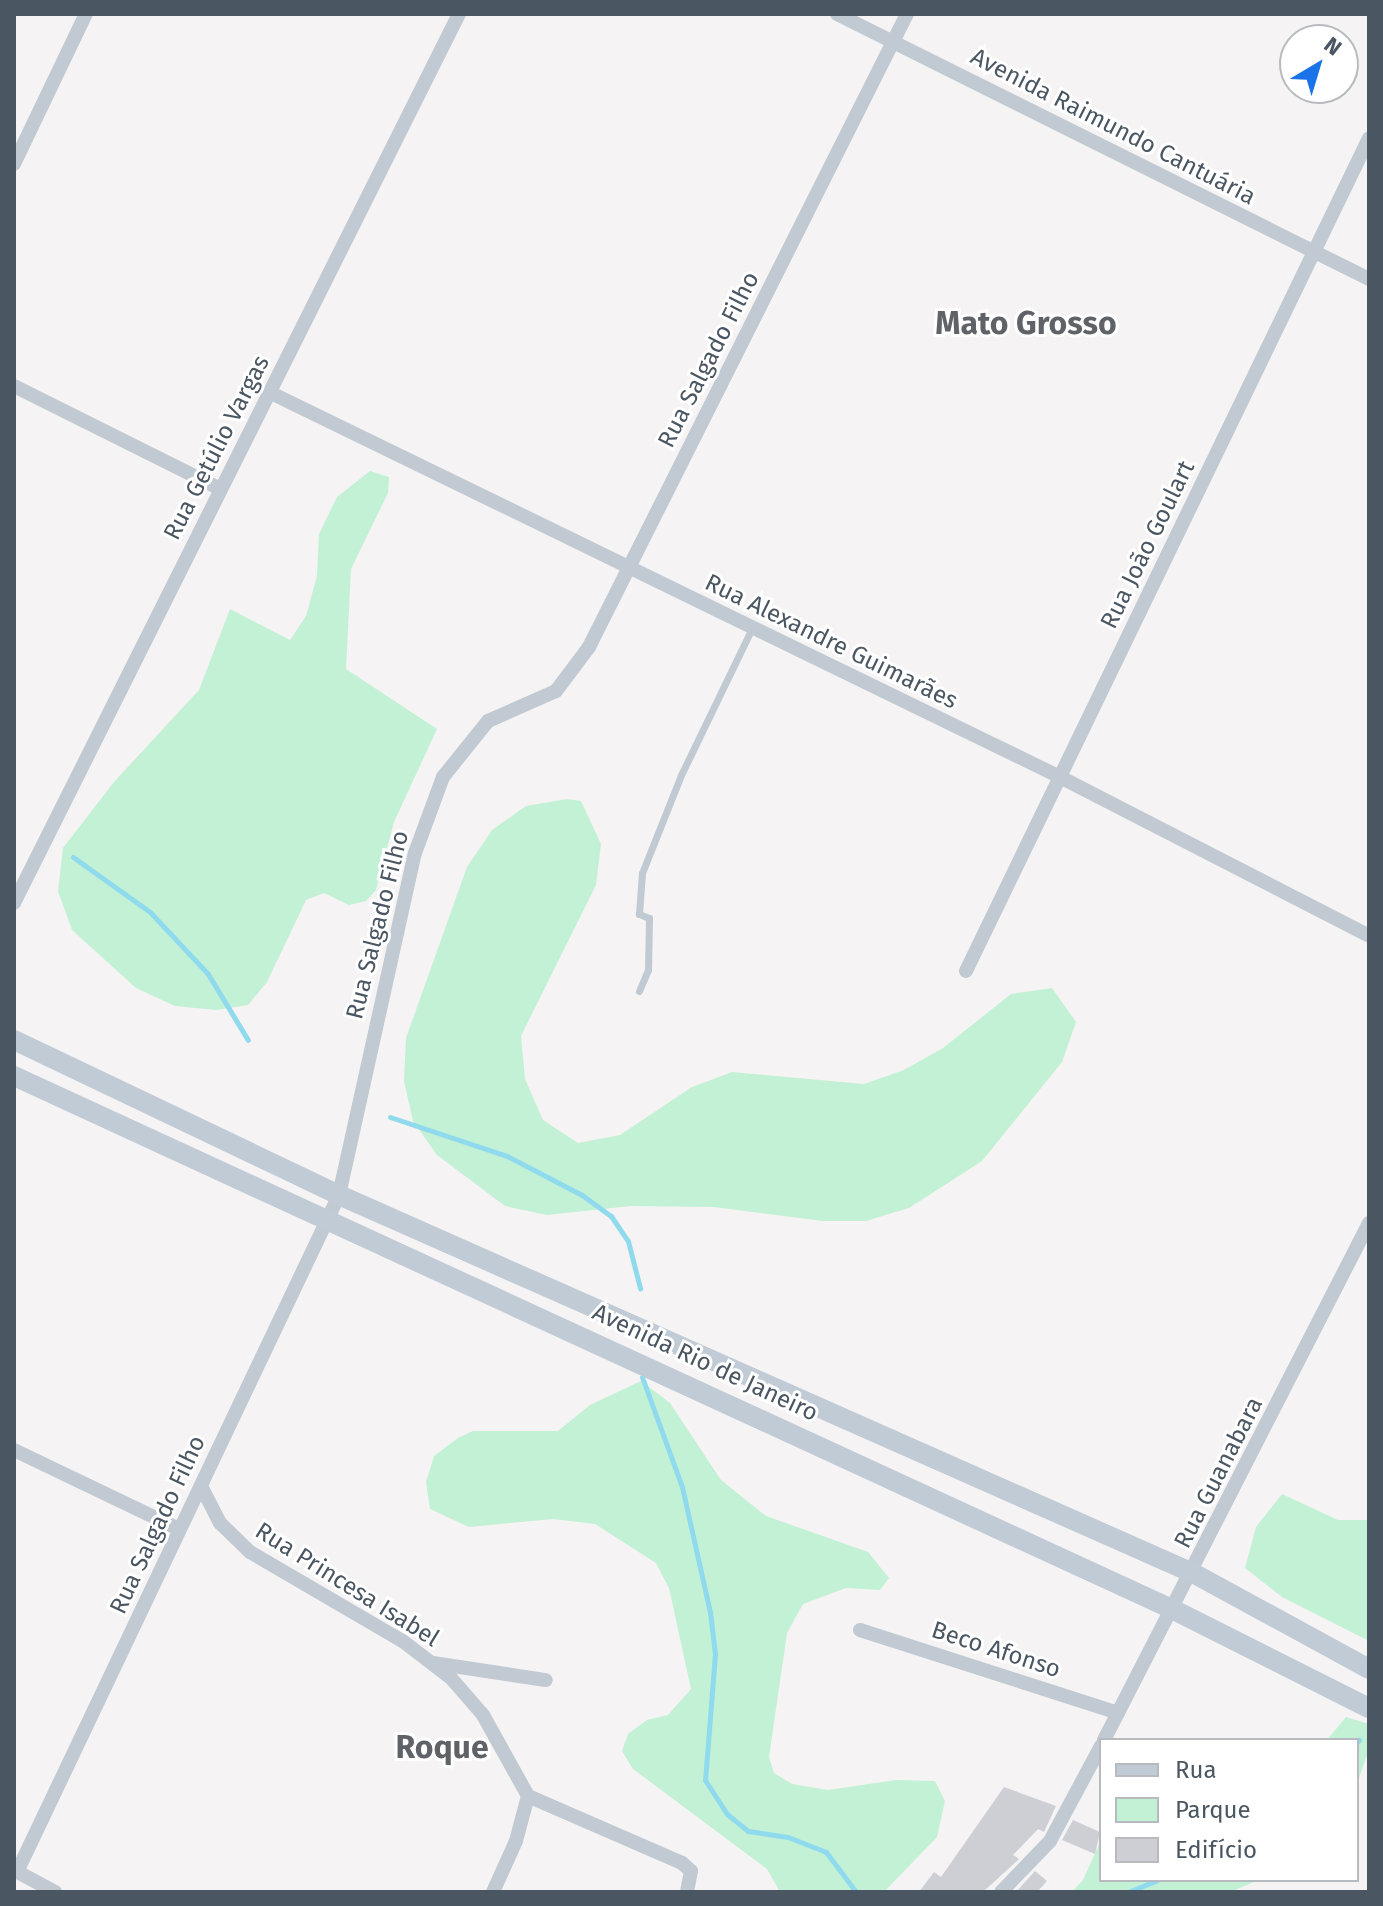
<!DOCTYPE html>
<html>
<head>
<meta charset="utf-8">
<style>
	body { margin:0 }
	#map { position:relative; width:1383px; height:1906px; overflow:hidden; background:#f5f3f3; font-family:"Fira Sans",sans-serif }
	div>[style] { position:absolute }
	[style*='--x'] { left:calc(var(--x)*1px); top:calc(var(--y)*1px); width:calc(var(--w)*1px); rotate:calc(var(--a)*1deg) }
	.green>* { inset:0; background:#c3f1d5 }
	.stream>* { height:5px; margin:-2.5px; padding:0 2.5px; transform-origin:2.5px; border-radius:2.5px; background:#90daee }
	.building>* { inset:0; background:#cdcfd5 }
	.service>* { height:7px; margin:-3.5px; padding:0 3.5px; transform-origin:3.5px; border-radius:3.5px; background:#c1cad2 }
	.minor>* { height:14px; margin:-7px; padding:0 7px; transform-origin:7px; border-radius:7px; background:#c1cad2 }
	.secondary>* { height:20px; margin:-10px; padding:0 10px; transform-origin:10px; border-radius:10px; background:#c1cbd6 }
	span { translate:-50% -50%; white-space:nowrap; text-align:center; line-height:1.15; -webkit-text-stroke:6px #fff; paint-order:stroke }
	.street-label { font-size:24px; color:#4a5661 }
	.district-label { font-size:32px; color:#5f6368; font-weight:700 }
	.frame { position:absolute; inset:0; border:16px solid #4a5661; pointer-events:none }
	.legend { position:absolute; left:1099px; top:1738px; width:260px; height:144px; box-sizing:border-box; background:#fff; border:2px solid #b7bbc0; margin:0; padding:10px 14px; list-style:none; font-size:24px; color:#4a5661 }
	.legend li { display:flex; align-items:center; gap:16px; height:40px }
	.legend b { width:40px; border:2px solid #b7bbc0 }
	.north { position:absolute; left:1279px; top:24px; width:80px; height:80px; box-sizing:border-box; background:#fff; border:2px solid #b7bbc0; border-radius:50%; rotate:38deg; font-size:22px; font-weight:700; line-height:32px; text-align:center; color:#4a5661 }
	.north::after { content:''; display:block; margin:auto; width:28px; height:36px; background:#1a73e8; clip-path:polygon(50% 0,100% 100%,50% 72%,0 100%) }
</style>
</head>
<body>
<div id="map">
	<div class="green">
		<div style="clip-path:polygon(370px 471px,389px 477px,388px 493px,351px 569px,346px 669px,437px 729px,394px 822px,376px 890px,366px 901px,349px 905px,324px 893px,306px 900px,267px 982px,248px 1005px,216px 1010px,175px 1006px,136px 988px,72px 930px,58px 891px,63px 848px,114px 782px,199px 690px,230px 609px,290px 640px,306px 616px,317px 576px,319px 534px,337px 497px)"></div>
		<div style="clip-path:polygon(567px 799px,581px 801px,601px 844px,596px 885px,521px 1036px,525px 1079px,543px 1120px,578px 1143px,620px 1135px,692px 1087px,732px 1072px,864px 1084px,904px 1070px,943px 1048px,1011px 994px,1052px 988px,1076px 1022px,1062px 1062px,982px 1161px,909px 1208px,866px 1221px,823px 1221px,714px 1207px,631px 1206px,547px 1215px,505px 1206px,437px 1155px,413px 1121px,404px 1081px,406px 1038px,467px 867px,492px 830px,526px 806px)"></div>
		<div style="clip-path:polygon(641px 1381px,670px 1403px,721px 1480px,766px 1516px,868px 1552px,889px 1578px,880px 1590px,846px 1588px,803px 1604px,787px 1633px,769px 1757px,774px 1773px,792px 1784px,828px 1790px,896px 1780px,935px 1781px,945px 1801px,937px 1837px,884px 1892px,780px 1892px,767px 1869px,633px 1769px,622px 1751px,628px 1734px,647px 1720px,668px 1715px,691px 1689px,669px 1588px,656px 1563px,595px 1524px,553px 1519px,469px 1527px,430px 1509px,426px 1482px,434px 1456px,458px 1438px,473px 1431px,558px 1431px,590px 1405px)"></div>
		<div style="clip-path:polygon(1282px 1494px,1338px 1520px,1369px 1520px,1369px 1641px,1282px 1597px,1245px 1568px,1256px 1527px)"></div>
		<div style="clip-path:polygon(1346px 1717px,1369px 1724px,1369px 1749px,1357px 1784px,1357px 1740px,1327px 1740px)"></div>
		<div style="clip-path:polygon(1101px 1840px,1101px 1880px,1259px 1880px,1230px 1892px,1072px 1892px,1083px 1880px)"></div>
	</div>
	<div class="stream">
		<div style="--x:73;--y:857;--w:95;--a:35.5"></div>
		<div style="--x:150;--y:912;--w:85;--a:46.9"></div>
		<div style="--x:208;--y:974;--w:77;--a:58.8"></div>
		<div style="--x:390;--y:1117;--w:123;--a:18.4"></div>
		<div style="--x:507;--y:1156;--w:85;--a:27.5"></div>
		<div style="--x:582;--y:1195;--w:36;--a:36"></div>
		<div style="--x:611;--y:1216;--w:30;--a:56"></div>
		<div style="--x:628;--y:1241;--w:49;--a:75.7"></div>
		<div style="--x:642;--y:1377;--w:117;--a:70"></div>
		<div style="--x:682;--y:1487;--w:128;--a:77.4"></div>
		<div style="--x:710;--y:1612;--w:42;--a:83.2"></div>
		<div style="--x:715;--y:1654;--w:126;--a:94.5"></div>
		<div style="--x:705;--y:1780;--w:40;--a:57.1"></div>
		<div style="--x:727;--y:1814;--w:27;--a:39"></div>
		<div style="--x:748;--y:1831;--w:40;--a:8.5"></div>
		<div style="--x:788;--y:1837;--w:41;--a:21.5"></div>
		<div style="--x:826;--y:1852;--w:50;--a:53.1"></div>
		<div style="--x:1357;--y:1742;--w:3;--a:-45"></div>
		<div style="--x:1128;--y:1892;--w:31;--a:-22"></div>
	</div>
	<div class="building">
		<div style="clip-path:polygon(1004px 1787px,1056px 1806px,1044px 1832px,1038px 1829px,1013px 1855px,1019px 1859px,983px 1892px,919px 1892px,934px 1872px,941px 1877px)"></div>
		<div style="clip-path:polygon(1073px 1820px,1100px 1832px,1095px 1854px,1062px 1840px)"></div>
		<div style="clip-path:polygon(1035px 1871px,1047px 1881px,1037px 1892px,1016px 1892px)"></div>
	</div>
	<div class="service">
		<div style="--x:639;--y:991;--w:23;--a:-67"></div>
		<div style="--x:648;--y:970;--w:52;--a:-88.9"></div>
		<div style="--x:649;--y:918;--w:11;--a:-158"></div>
		<div style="--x:639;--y:914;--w:41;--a:-85.8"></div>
		<div style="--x:642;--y:873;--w:105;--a:-68.3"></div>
		<div style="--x:681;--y:775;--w:161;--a:-64.2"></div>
	</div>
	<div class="minor">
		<div style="--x:837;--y:14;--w:594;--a:26.48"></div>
		<div style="--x:14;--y:164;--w:166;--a:-64.4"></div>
		<div style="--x:14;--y:386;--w:229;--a:26.5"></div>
		<div style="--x:271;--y:393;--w:877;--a:25.95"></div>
		<div style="--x:1060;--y:777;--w:348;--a:27.2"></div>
		<div style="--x:14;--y:903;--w:994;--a:-63.41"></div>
		<div style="--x:966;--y:971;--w:925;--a:-64.18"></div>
		<div style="--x:14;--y:1450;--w:183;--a:25.6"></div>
		<div style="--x:201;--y:1486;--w:42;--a:62.8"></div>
		<div style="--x:220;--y:1523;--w:42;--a:44"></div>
		<div style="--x:250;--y:1552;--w:178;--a:30.3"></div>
		<div style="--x:404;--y:1642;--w:59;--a:37.5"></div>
		<div style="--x:451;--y:1678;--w:49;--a:49.1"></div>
		<div style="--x:483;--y:1715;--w:93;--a:60.9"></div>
		<div style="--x:860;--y:1630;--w:271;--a:17.8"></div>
		<div style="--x:433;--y:1663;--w:114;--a:8.6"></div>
		<div style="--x:1104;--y:1740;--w:581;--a:-62.86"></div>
		<div style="--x:528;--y:1796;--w:168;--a:23.5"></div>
		<div style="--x:682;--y:1863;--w:12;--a:42"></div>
		<div style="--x:691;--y:1871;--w:21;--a:101"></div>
		<div style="--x:14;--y:1870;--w:47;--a:28.2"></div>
		<div style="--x:17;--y:1872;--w:750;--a:-64.56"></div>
		<div style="--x:339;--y:1195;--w:350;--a:-77.5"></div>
		<div style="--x:415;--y:853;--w:81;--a:-69.8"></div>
		<div style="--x:443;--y:777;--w:72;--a:-51.2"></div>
		<div style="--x:488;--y:721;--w:74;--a:-23.8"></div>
		<div style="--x:556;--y:691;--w:55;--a:-53.1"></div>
		<div style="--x:589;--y:647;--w:708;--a:-63.33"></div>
		<div style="--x:493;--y:1892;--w:56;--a:-65.7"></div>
		<div style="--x:516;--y:1841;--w:47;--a:-75.1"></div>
		<div style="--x:1001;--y:1892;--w:71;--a:-46.1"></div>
		<div style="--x:1050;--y:1841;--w:108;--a:-61.8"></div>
	</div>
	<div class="secondary">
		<div style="--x:14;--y:1040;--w:360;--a:25.5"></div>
		<div style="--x:339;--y:1195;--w:934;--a:23.88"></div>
		<div style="--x:1193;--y:1573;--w:200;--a:28.6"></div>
		<div style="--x:14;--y:1076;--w:1277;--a:24.72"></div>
		<div style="--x:1174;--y:1610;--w:218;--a:26.7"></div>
	</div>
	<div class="street-label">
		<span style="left:1113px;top:127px;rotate:27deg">Avenida Raimundo Cantuária</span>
		<span style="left:709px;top:360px;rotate:-63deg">Rua Salgado Filho</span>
		<span style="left:217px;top:448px;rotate:-63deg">Rua Getúlio Vargas</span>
		<span style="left:1148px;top:545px;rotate:-64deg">Rua João Goulart</span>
		<span style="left:831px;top:642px;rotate:26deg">Rua Alexandre Guimarães</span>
		<span style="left:378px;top:925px;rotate:-76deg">Rua Salgado Filho</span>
		<span style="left:705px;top:1363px;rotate:25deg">Avenida Rio de Janeiro</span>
		<span style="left:1219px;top:1473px;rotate:-63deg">Rua Guanabara</span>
		<span style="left:158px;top:1525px;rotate:-65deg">Rua Salgado Filho</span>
		<span style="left:347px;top:1585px;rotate:32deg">Rua Princesa Isabel</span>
		<span style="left:996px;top:1650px;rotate:18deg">Beco Afonso</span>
	</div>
	<div class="district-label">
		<span style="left:1026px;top:323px">Mato Grosso</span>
		<span style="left:442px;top:1747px">Roque</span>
	</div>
	<div class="frame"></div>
	<ul class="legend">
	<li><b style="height:10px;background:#c1cbd6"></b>Rua</li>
	<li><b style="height:22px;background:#c3f1d5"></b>Parque</li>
	<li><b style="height:22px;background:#cdcfd5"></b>Edifício</li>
	</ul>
	<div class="north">N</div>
</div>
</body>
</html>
